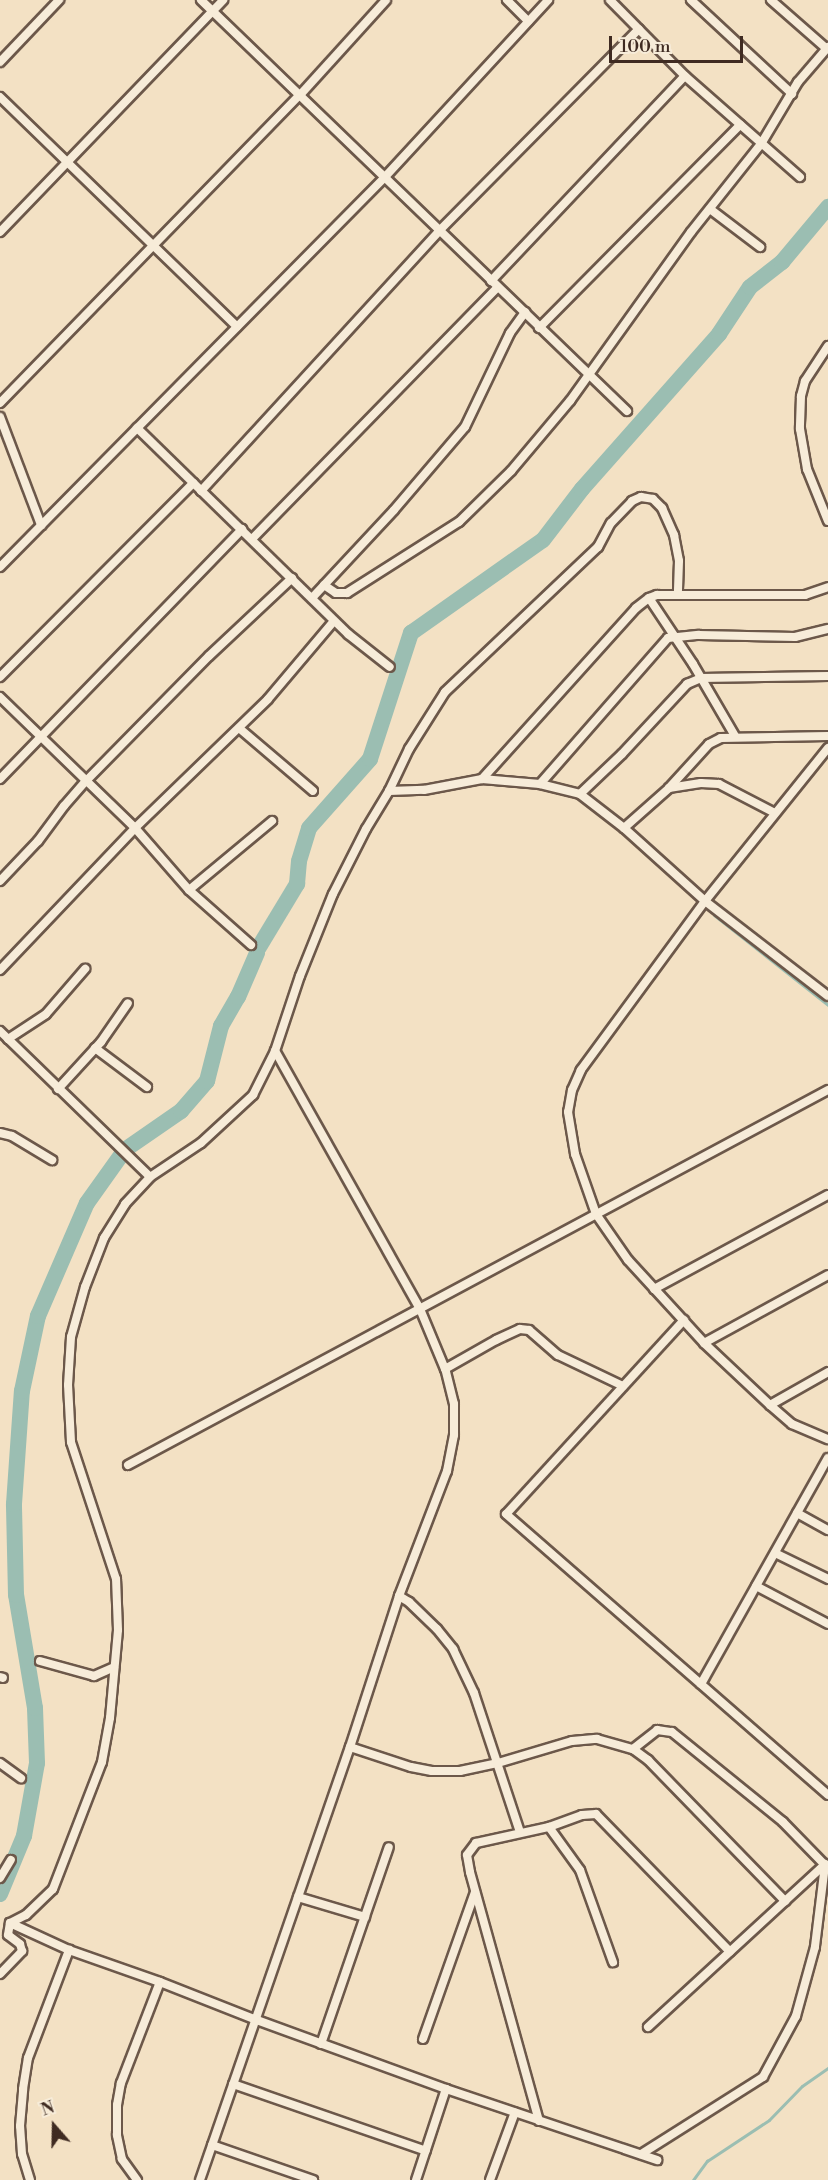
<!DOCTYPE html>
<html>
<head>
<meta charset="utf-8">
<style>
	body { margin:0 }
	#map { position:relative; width:828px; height:2180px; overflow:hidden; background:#f3e1c4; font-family:"Libre Bodoni",serif }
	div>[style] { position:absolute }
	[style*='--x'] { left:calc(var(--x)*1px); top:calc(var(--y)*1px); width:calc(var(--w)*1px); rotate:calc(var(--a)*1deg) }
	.stream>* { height:3px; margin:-1.5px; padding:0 1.5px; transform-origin:1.5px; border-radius:1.5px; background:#9bbeb2 }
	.river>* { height:16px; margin:-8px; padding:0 8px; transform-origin:8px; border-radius:8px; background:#9bbeb2 }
	.roads { filter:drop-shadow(2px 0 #6c584a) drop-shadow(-2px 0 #6c584a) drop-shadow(0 2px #6c584a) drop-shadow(0 -2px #6c584a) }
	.minor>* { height:8px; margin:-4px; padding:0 4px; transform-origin:4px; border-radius:4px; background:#f7ecd9 }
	span { translate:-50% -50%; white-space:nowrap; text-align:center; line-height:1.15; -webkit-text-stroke:4.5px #f7ecd9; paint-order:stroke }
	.north { position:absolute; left:24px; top:2096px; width:60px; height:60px; -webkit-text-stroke:4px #f7ecd9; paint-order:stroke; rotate:340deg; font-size:16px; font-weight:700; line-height:24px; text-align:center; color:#3f2b22 }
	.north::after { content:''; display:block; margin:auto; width:21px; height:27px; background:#3f2b22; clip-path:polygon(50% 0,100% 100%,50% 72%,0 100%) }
	.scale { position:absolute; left:609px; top:36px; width:134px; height:27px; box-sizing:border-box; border:3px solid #3f2b22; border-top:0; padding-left:8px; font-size:18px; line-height:21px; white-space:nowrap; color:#3f2b22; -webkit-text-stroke:4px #f7ecd9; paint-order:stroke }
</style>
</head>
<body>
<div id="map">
	<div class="stream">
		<div style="--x:714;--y:915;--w:145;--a:38.3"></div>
		<div style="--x:693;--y:2180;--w:24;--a:-54"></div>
		<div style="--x:707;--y:2161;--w:74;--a:-33.5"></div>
		<div style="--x:769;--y:2120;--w:47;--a:-45.9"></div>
		<div style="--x:802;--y:2086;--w:32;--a:-35"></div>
	</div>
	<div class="river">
		<div style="--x:259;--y:947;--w:74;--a:-58.9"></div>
		<div style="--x:297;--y:884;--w:23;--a:-85"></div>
		<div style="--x:299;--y:861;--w:34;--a:-73"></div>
		<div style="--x:309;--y:828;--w:92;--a:-48.5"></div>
		<div style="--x:370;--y:759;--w:133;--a:-72"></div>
		<div style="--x:411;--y:633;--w:161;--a:-35.2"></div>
		<div style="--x:543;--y:540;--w:64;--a:-52.6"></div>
		<div style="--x:582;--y:489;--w:207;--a:-48.5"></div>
		<div style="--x:719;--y:334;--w:56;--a:-56.6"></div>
		<div style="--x:750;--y:287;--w:41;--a:-38"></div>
		<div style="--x:782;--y:262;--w:72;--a:-50.1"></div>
		<div style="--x:126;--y:1149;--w:67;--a:-34.6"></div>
		<div style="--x:181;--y:1111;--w:40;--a:-49"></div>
		<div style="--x:207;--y:1081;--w:57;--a:-75.7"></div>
		<div style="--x:221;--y:1026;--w:34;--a:-60"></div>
		<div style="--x:238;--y:997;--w:48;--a:-66.6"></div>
		<div style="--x:0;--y:1894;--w:63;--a:-67.5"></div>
		<div style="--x:24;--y:1836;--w:74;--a:-79.9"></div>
		<div style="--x:37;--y:1763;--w:55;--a:-92.1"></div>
		<div style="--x:35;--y:1708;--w:115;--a:-99.5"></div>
		<div style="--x:16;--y:1595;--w:91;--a:-91.3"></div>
		<div style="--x:14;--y:1504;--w:113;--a:-86"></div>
		<div style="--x:22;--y:1391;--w:77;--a:-78"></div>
		<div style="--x:38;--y:1316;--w:123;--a:-66.6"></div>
		<div style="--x:87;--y:1203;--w:60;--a:-54.5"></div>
	</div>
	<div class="roads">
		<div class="minor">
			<div style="--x:201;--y:0;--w:592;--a:43.97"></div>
			<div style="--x:507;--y:0;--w:30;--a:45"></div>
			<div style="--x:610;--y:0;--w:107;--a:45.4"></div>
			<div style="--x:685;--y:76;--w:153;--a:41.3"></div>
			<div style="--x:691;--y:0;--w:138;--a:42.9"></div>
			<div style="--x:771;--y:0;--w:74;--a:41.2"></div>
			<div style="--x:0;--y:62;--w:86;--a:-46.4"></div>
			<div style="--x:0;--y:97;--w:330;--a:44.1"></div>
			<div style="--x:710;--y:209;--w:63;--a:37.2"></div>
			<div style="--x:0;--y:232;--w:322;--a:-46.1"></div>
			<div style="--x:491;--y:281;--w:282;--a:-46.6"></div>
			<div style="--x:539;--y:328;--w:286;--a:-45.3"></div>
			<div style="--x:828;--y:346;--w:42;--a:123.3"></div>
			<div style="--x:805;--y:381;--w:16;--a:105"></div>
			<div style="--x:801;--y:396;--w:33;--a:92"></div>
			<div style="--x:800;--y:429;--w:41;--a:80.1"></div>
			<div style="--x:807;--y:469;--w:56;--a:68"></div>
			<div style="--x:0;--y:403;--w:430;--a:-45.8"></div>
			<div style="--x:300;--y:95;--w:128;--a:-47.8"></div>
			<div style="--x:0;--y:417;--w:116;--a:69.2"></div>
			<div style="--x:137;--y:428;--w:295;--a:44.3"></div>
			<div style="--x:348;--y:634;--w:53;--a:38.2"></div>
			<div style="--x:201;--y:491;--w:352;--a:-47.5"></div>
			<div style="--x:439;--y:231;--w:284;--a:-45.3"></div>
			<div style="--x:252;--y:539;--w:352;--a:-45.7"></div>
			<div style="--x:0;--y:567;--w:547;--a:-45.37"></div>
			<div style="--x:384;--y:178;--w:242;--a:-47.3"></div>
			<div style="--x:324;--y:585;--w:14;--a:34"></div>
			<div style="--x:336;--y:593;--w:11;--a:0"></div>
			<div style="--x:347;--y:593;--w:133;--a:-32.4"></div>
			<div style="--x:459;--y:522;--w:73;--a:-44.4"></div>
			<div style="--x:511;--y:471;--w:92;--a:-49.9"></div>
			<div style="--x:570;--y:401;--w:208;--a:-54.4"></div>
			<div style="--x:691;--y:232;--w:112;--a:-51.5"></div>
			<div style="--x:761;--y:144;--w:72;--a:-59.2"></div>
			<div style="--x:798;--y:82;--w:46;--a:-49.4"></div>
			<div style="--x:312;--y:598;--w:120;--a:-47"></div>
			<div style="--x:394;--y:510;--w:109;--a:-49.5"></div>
			<div style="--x:465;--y:427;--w:104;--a:-64.4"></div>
			<div style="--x:510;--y:333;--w:26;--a:-54"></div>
			<div style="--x:649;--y:598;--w:79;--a:56.3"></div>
			<div style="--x:693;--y:664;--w:83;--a:59.7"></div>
			<div style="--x:0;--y:677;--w:274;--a:-45.1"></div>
			<div style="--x:0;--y:697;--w:188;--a:44.1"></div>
			<div style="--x:135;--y:828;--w:82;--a:48.9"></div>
			<div style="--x:189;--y:890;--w:83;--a:41.6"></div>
			<div style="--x:239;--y:728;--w:97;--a:40.4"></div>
			<div style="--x:828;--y:748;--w:196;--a:128.8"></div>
			<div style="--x:705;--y:901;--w:210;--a:126.3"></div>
			<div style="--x:581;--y:1070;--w:22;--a:114"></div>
			<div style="--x:572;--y:1090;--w:22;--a:100"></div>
			<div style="--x:568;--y:1112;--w:43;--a:80.5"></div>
			<div style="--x:575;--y:1154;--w:64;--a:70.7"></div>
			<div style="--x:596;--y:1214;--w:56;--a:55.2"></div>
			<div style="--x:628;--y:1260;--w:113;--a:47.5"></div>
			<div style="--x:704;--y:1343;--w:91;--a:43.2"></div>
			<div style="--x:770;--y:1405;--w:29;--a:41"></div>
			<div style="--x:792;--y:1424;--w:39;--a:23"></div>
			<div style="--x:0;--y:779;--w:348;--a:-45.9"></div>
			<div style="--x:482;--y:779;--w:230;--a:-48"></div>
			<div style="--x:636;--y:608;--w:16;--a:-38"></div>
			<div style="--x:649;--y:598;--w:9;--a:-21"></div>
			<div style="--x:657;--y:595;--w:148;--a:0"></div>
			<div style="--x:805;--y:595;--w:24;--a:-19"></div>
			<div style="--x:540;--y:784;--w:194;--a:-48.8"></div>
			<div style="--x:668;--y:638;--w:31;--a:-6"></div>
			<div style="--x:699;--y:635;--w:96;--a:1.2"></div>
			<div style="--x:795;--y:637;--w:34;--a:-14"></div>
			<div style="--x:669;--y:788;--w:32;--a:-9"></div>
			<div style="--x:701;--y:783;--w:18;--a:3"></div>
			<div style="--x:719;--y:784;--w:63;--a:27.4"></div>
			<div style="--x:389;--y:791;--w:35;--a:-2"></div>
			<div style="--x:424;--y:790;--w:59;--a:-10.7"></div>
			<div style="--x:482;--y:779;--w:58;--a:4.9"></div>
			<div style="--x:540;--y:784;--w:41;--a:14"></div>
			<div style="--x:580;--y:794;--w:56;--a:37.7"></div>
			<div style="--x:624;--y:828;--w:109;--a:42"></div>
			<div style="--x:705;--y:901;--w:155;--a:37.7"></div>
			<div style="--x:580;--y:794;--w:58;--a:-43.6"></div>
			<div style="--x:622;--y:754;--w:96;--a:-47.1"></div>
			<div style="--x:687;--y:684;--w:15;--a:-23"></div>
			<div style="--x:701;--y:678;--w:127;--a:-0.9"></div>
			<div style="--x:624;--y:828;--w:60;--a:-41.6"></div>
			<div style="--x:669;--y:788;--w:59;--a:-47.7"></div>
			<div style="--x:709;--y:744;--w:13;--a:-27"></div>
			<div style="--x:721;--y:738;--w:107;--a:-1.1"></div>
			<div style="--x:0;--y:881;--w:55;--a:-46.5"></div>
			<div style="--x:38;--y:841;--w:44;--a:-53.4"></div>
			<div style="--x:64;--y:806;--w:33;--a:-49"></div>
			<div style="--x:86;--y:781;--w:175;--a:-45.5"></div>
			<div style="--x:209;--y:656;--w:114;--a:-43.2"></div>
			<div style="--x:189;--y:890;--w:108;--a:-39.7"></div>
			<div style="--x:0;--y:970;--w:196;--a:-46.4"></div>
			<div style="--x:135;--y:828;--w:185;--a:-44.1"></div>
			<div style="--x:268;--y:699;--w:102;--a:-49.8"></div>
			<div style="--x:0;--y:1031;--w:209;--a:44.2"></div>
			<div style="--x:8;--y:1039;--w:45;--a:-33.3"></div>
			<div style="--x:46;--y:1014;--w:60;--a:-49.1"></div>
			<div style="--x:95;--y:1048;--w:65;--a:36.9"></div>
			<div style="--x:58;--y:1089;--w:64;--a:-47.5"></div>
			<div style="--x:101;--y:1042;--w:47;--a:-55.3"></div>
			<div style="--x:0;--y:1133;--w:12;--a:14"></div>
			<div style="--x:12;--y:1136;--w:47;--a:31"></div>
			<div style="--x:654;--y:1289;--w:198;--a:-28.4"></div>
			<div style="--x:684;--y:1320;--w:263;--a:132.5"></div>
			<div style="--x:506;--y:1514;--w:427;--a:41.1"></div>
			<div style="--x:704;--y:1343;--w:141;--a:-28.7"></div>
			<div style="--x:445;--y:1369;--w:59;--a:-29.6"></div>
			<div style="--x:496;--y:1340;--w:26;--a:-25"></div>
			<div style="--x:520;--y:1329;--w:9;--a:6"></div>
			<div style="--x:529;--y:1330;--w:38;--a:41"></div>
			<div style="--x:558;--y:1355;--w:72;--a:25.5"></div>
			<div style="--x:770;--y:1405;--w:67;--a:-29.6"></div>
			<div style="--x:128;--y:1465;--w:794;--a:-28.18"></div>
			<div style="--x:797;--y:1513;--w:35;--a:29"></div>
			<div style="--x:775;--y:1553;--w:59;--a:26.1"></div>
			<div style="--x:756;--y:1586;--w:81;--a:27.8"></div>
			<div style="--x:399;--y:1596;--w:12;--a:31"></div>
			<div style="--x:409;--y:1602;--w:39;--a:44"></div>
			<div style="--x:437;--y:1629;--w:26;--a:51"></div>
			<div style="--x:453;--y:1649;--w:49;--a:64.5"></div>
			<div style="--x:474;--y:1693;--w:146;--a:71.7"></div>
			<div style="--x:40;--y:1661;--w:56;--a:15.5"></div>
			<div style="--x:94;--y:1676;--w:22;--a:-24"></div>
			<div style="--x:0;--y:1677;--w:3;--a:18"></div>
			<div style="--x:701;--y:1684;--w:259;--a:-60.7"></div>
			<div style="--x:350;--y:1747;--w:64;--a:18.2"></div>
			<div style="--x:411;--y:1767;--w:21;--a:11"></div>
			<div style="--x:432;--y:1771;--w:28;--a:0"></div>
			<div style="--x:460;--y:1771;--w:39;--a:-12"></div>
			<div style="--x:498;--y:1763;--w:77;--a:-16.6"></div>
			<div style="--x:572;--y:1741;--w:25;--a:-5"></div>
			<div style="--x:597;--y:1739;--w:37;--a:16"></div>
			<div style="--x:633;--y:1749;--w:19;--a:36"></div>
			<div style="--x:648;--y:1760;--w:197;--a:45.8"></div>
			<div style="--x:633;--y:1749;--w:31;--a:-38"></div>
			<div style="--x:657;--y:1730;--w:15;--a:8"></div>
			<div style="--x:672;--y:1732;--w:143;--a:39"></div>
			<div style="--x:783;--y:1822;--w:60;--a:45.7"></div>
			<div style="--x:825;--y:1865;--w:83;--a:97"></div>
			<div style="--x:815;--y:1947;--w:72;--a:105.4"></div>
			<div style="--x:796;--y:2016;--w:69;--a:118.4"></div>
			<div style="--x:763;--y:2077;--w:144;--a:147.7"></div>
			<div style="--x:0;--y:1763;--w:26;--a:36"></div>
			<div style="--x:549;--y:1827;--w:53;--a:54.2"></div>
			<div style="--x:580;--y:1870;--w:98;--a:70.3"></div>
			<div style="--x:0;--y:1878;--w:21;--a:-59"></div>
			<div style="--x:298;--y:1897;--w:70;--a:16.6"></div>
			<div style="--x:10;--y:1923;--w:65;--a:24.6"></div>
			<div style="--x:69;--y:1950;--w:96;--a:19.4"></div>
			<div style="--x:160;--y:1982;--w:101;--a:21.5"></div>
			<div style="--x:254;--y:2019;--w:204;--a:20"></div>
			<div style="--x:446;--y:2089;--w:223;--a:18.6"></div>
			<div style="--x:0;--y:1974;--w:32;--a:-46"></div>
			<div style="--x:22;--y:1951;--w:7;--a:-106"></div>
			<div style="--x:20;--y:1944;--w:15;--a:-143"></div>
			<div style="--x:8;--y:1935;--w:12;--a:-81"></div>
			<div style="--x:10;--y:1923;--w:18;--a:-27"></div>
			<div style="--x:26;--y:1915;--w:37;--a:-44"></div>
			<div style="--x:53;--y:1889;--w:136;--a:-68.9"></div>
			<div style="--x:102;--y:1762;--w:45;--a:-79.7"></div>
			<div style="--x:110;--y:1718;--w:88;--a:-84.8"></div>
			<div style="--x:118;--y:1630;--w:51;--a:-92.2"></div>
			<div style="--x:116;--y:1579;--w:144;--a:-108.2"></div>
			<div style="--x:71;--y:1442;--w:57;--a:-93"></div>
			<div style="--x:68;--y:1385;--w:48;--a:-86.4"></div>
			<div style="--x:71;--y:1337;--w:52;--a:-74.4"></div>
			<div style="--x:85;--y:1287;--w:53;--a:-68.8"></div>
			<div style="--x:104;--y:1238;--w:40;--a:-58"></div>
			<div style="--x:125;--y:1204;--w:37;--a:-47"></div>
			<div style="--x:150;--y:1177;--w:61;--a:-33.7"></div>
			<div style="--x:201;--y:1143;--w:71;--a:-42.7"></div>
			<div style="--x:253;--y:1095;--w:49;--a:-63.4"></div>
			<div style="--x:275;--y:1051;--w:79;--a:-71.6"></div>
			<div style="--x:300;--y:976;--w:88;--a:-68.1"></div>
			<div style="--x:333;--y:894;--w:73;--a:-63.1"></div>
			<div style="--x:366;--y:829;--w:44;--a:-58.8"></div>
			<div style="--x:389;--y:791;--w:47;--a:-64.5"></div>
			<div style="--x:409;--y:749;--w:67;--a:-57.7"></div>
			<div style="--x:445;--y:692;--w:211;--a:-43.5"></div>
			<div style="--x:598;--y:547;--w:27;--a:-62"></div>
			<div style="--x:611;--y:523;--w:30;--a:-46"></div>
			<div style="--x:632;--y:501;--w:10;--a:-24"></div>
			<div style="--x:641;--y:497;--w:12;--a:9"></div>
			<div style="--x:653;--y:499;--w:13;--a:45"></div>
			<div style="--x:662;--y:508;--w:30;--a:66"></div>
			<div style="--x:674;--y:535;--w:26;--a:79"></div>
			<div style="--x:679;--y:561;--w:34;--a:92"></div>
			<div style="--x:648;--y:2027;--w:241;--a:-42.6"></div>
			<div style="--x:423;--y:2039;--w:156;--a:-70.5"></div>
			<div style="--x:321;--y:2044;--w:208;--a:-71"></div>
			<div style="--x:233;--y:2084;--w:204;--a:19.1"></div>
			<div style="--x:539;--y:2121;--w:258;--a:-105.5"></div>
			<div style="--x:470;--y:1872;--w:17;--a:-100"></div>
			<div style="--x:467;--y:1855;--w:15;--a:-53"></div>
			<div style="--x:476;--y:1843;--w:75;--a:-12.4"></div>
			<div style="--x:549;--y:1827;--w:35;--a:-20"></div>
			<div style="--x:582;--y:1815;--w:14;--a:-4"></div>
			<div style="--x:596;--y:1814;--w:192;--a:45.8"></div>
			<div style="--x:212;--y:2145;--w:107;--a:19.1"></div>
			<div style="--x:30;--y:2180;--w:27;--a:-107"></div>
			<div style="--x:22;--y:2154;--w:28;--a:-94"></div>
			<div style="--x:20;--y:2126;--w:37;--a:-85"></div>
			<div style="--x:23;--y:2089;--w:31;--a:-81"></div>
			<div style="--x:28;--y:2058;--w:116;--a:-69.2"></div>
			<div style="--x:137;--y:2180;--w:26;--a:-126"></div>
			<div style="--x:122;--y:2159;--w:25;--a:-102"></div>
			<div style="--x:117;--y:2135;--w:30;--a:-90"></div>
			<div style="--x:117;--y:2105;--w:22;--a:-80"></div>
			<div style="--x:121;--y:2083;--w:108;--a:-68.9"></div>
			<div style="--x:200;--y:2180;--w:458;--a:-70.9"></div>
			<div style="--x:350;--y:1747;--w:159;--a:-72"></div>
			<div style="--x:399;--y:1596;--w:134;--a:-69"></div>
			<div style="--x:447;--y:1471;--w:37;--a:-79"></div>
			<div style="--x:454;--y:1435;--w:31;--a:-90"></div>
			<div style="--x:454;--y:1404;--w:36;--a:-104"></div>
			<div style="--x:445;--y:1369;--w:65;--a:-112.6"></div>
			<div style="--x:420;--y:1309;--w:296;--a:-119.3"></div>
			<div style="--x:416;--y:2180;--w:96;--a:-71.8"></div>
			<div style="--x:490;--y:2180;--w:72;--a:-69.8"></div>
		</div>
	</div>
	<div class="north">N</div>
	<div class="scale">100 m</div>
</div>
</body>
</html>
